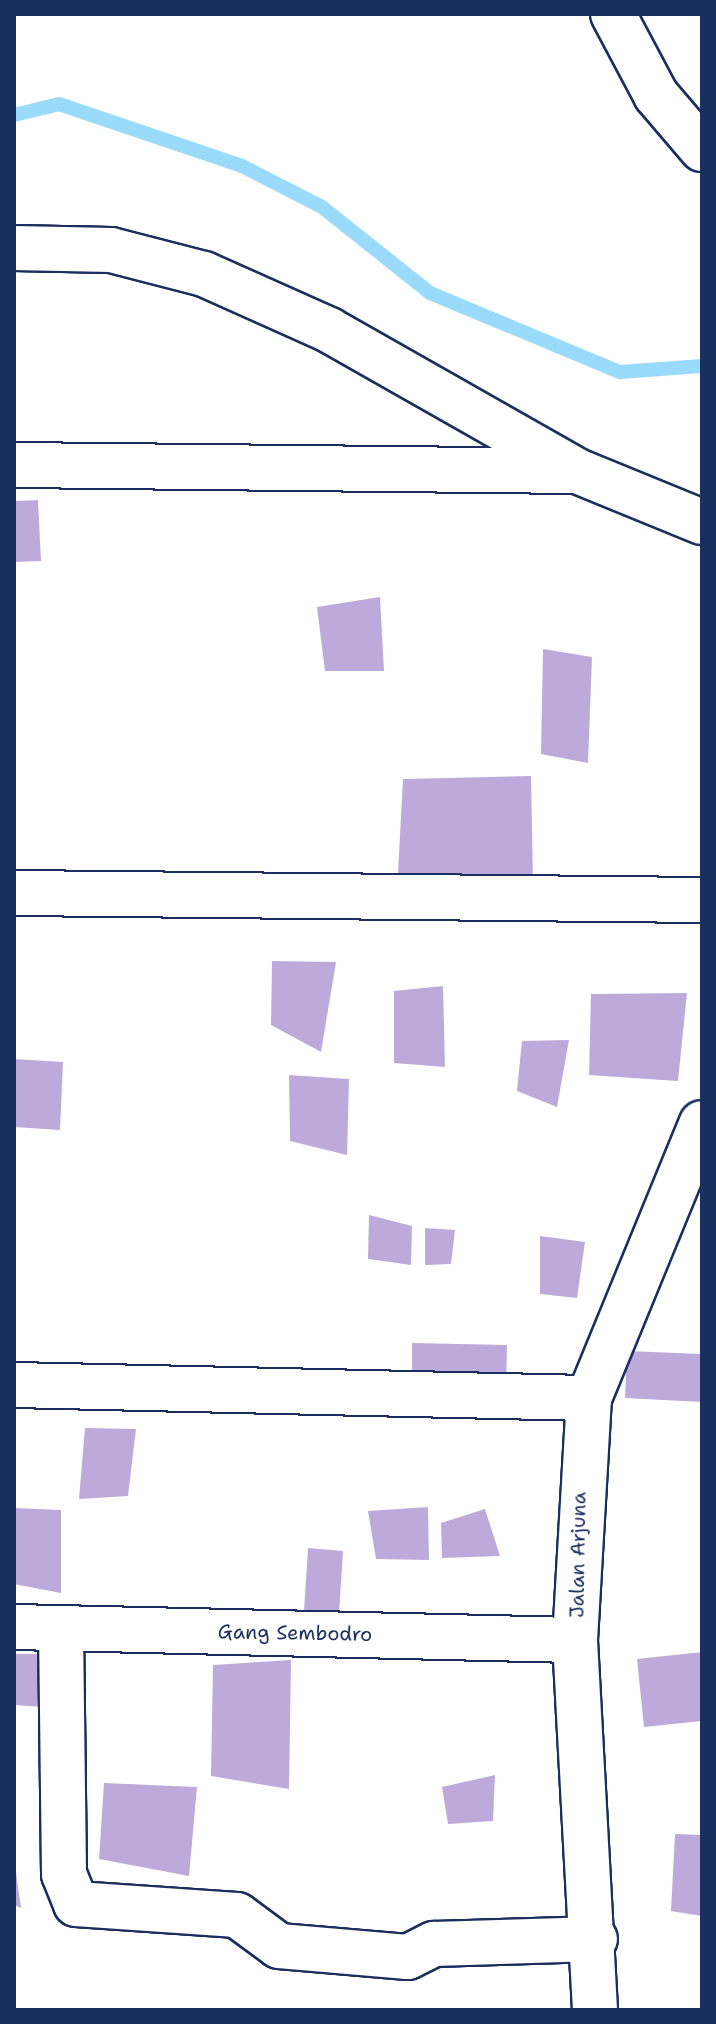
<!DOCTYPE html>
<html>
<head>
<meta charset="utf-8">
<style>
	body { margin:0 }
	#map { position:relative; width:716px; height:2024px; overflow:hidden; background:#fff; font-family:"Shantell Sans",sans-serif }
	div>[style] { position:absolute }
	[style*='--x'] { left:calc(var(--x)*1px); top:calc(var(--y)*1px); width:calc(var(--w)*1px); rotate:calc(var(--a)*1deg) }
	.stream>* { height:14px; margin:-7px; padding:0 7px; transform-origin:7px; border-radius:7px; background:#9adbfc }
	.building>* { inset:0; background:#beaada }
	.roads { filter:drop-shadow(2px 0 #1b2f5e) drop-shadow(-2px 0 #1b2f5e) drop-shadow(0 2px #1b2f5e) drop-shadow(0 -2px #1b2f5e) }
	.street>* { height:44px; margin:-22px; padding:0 22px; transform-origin:22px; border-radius:22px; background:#fff }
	span { translate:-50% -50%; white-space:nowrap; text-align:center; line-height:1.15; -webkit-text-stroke:7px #fff; paint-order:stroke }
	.street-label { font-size:20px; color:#1b2f5e }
	.frame { position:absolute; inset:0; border:16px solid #1b2f5e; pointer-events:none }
</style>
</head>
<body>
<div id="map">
	<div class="stream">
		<div style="--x:14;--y:115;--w:46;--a:-13.7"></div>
		<div style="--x:59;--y:104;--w:193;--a:18.7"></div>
		<div style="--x:242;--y:166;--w:90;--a:27.1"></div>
		<div style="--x:322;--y:207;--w:138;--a:38.5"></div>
		<div style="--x:430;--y:293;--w:206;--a:22.6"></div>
		<div style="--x:620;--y:372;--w:82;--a:-4.2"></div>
	</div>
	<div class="building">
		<div style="clip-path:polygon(38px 500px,41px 561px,14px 562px,14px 501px)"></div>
		<div style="clip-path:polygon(380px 597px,384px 671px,325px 671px,317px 607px)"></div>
		<div style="clip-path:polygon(543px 649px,592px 657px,588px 763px,541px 754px)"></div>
		<div style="clip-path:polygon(531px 776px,533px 879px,398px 873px,403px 779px)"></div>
		<div style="clip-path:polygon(272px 961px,336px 962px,321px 1052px,271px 1025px)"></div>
		<div style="clip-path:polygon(443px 986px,445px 1067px,394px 1063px,394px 991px)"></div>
		<div style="clip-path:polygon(687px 993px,678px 1081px,589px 1075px,591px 994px)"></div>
		<div style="clip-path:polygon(569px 1040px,557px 1107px,517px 1091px,522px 1041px)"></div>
		<div style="clip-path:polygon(14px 1059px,63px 1062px,60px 1130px,14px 1127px)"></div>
		<div style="clip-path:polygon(289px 1075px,349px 1079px,347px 1155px,290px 1141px)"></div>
		<div style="clip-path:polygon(369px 1215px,412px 1226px,411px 1265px,368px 1259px)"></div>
		<div style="clip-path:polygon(425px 1228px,455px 1230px,451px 1264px,425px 1265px)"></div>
		<div style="clip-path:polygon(540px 1236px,585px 1242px,577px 1298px,540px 1294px)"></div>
		<div style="clip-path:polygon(412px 1343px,507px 1345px,506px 1390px,412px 1388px)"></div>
		<div style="clip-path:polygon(627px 1351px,702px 1354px,702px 1402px,625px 1398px)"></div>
		<div style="clip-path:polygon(85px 1428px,136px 1429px,128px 1496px,79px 1499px)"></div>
		<div style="clip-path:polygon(428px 1507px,429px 1560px,376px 1559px,368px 1511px)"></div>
		<div style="clip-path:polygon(14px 1508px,61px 1510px,61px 1593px,14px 1584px)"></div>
		<div style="clip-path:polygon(485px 1509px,500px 1556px,442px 1558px,441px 1523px)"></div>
		<div style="clip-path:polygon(308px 1548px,343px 1551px,339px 1614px,304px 1611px)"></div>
		<div style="clip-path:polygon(702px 1652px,702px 1721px,644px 1727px,637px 1659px)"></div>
		<div style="clip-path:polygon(14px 1654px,38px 1654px,44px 1707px,14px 1705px)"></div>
		<div style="clip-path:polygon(291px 1660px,289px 1789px,211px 1776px,213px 1665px)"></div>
		<div style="clip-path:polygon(495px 1775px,493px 1821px,448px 1824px,442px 1787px)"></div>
		<div style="clip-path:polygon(104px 1783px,197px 1787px,189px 1876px,99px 1859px)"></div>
		<div style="clip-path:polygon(675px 1834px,702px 1835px,702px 1916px,671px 1911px)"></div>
		<div style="clip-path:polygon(14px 1872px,16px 1872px,21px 1908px,14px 1905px)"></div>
	</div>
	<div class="roads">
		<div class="street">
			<div style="--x:613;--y:14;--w:92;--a:62"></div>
			<div style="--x:656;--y:95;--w:71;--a:49.6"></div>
			<div style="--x:14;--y:248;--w:97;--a:1.2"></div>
			<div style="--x:111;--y:250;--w:96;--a:14.5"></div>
			<div style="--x:204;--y:274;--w:137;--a:24.1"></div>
			<div style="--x:329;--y:330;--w:279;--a:29.6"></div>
			<div style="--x:14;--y:465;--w:563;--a:0.61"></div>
			<div style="--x:577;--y:471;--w:135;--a:22.2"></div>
			<div style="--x:14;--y:893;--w:688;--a:0.58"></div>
			<div style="--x:14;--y:1385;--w:575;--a:1.3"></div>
			<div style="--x:14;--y:1627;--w:561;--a:1.33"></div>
			<div style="--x:61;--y:1628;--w:246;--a:89.3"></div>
			<div style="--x:64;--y:1874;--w:32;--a:68"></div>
			<div style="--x:76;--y:1904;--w:161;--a:3.9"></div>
			<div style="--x:237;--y:1915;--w:52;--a:36.4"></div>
			<div style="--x:279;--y:1946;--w:129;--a:4.9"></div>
			<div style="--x:408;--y:1957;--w:29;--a:-27"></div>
			<div style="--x:434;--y:1944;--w:161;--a:-1.8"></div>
			<div style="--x:595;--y:2010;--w:371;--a:-93.1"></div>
			<div style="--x:575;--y:1640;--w:242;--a:-86.7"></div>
			<div style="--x:589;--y:1398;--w:297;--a:-67.7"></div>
		</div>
	</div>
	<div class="street-label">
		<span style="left:578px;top:1555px;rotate:-89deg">Jalan Arjuna</span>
		<span style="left:295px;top:1633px;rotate:1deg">Gang Sembodro</span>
	</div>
	<div class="frame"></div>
</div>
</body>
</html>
